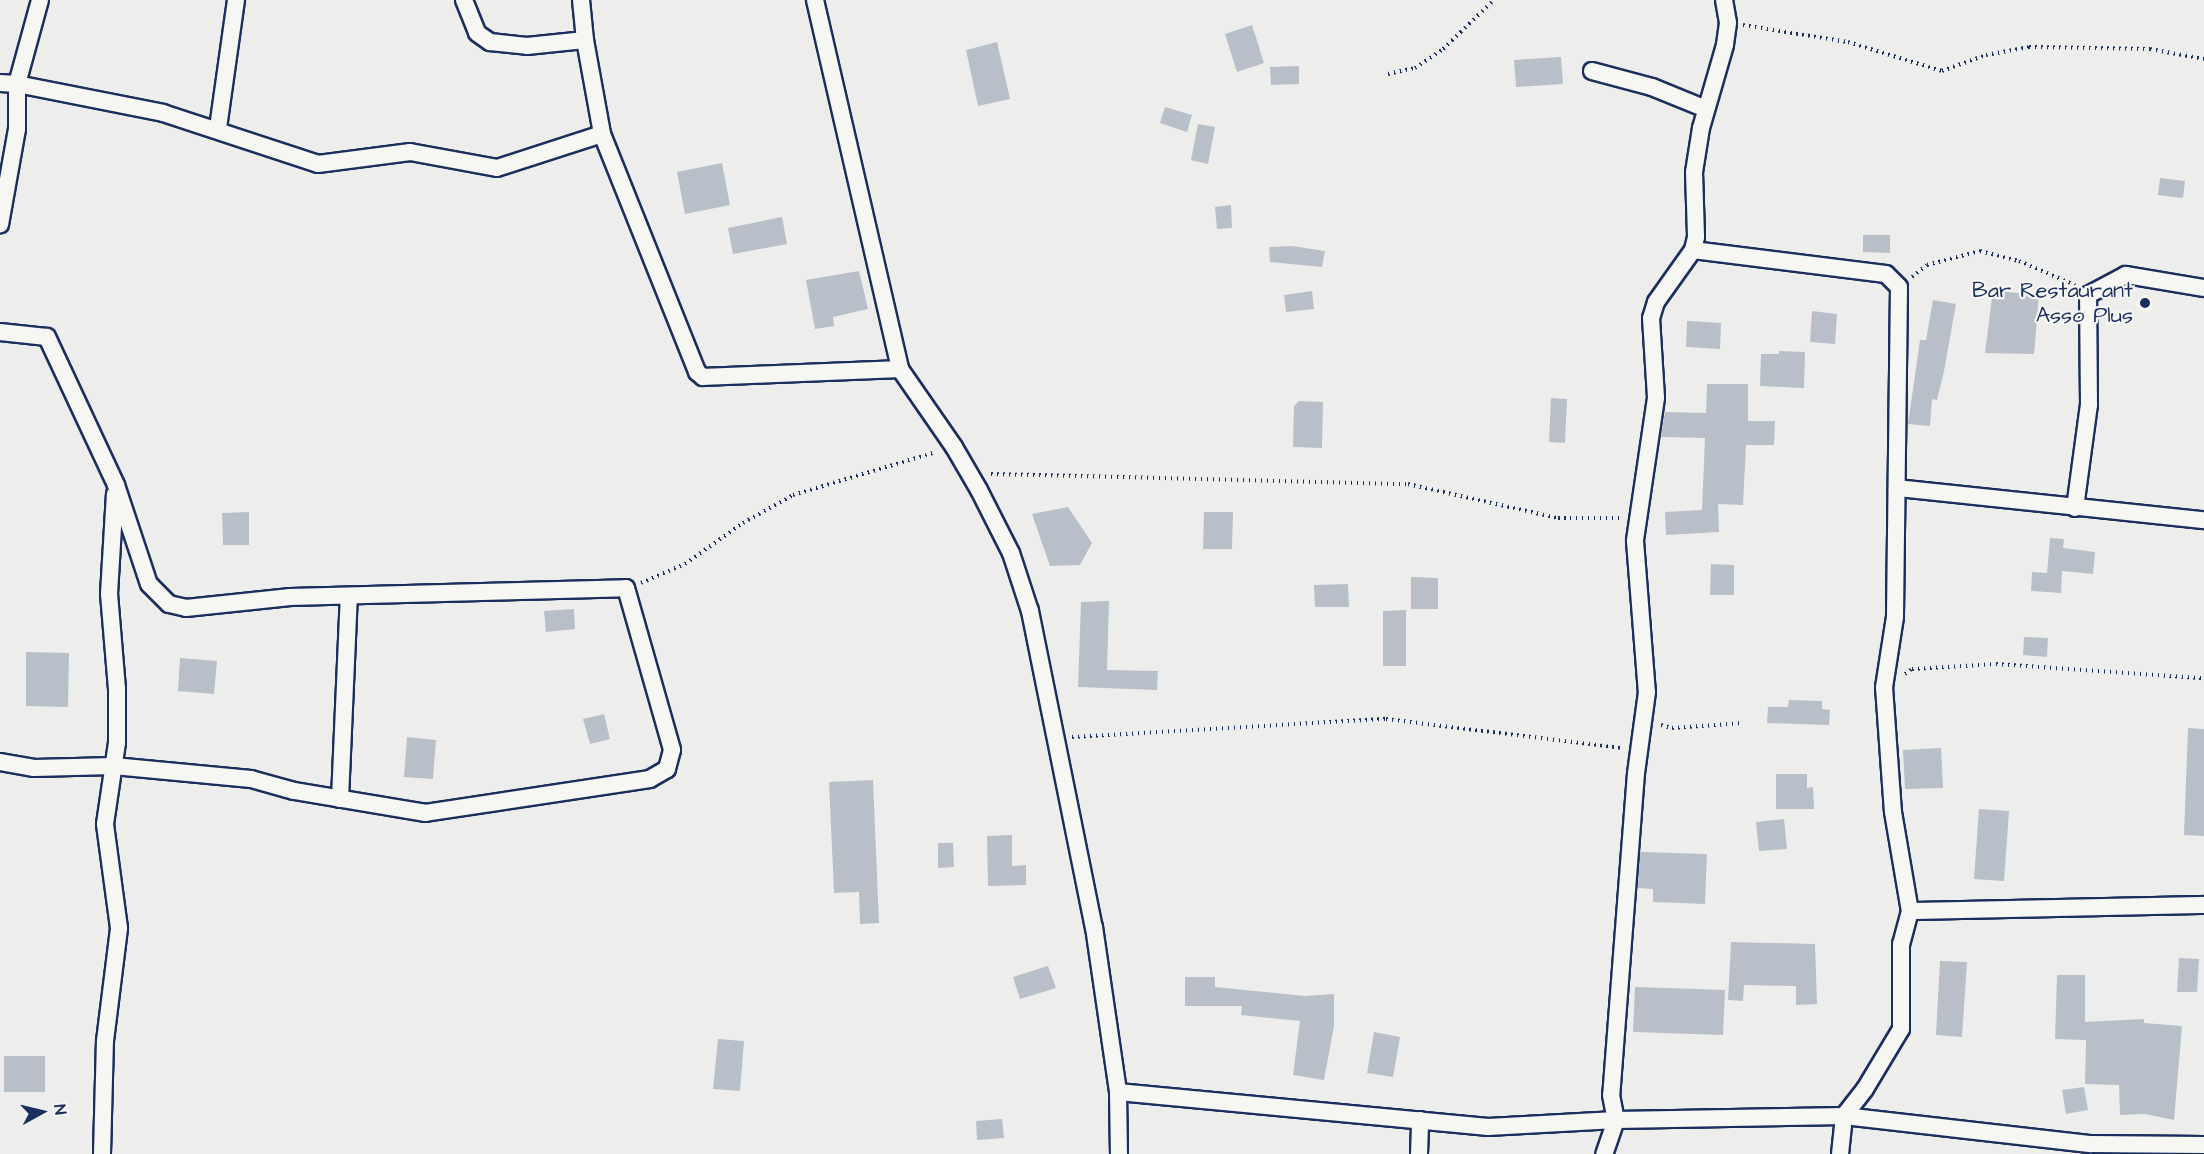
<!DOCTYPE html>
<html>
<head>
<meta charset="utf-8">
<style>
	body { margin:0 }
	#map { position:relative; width:2204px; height:1154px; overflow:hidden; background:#edeeec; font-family:"Architects Daughter",sans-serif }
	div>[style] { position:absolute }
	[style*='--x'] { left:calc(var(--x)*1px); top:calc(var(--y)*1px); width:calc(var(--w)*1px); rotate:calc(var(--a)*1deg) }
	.building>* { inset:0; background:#b9bfc8 }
	.path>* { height:4px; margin-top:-2px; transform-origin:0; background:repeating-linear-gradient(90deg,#1b2f5e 0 1.5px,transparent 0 6px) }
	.roads { filter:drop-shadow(2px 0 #1b2f5e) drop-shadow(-2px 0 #1b2f5e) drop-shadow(0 2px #1b2f5e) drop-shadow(0 -2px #1b2f5e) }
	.minor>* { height:16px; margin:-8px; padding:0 8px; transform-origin:8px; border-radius:8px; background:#f6f6f2 }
	.dots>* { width:16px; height:16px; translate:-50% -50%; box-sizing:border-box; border:3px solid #f6f6f2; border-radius:50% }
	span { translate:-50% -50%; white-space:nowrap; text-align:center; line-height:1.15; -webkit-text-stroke:4.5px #f6f6f2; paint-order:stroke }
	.poi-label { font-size:22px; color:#1b2f5e }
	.right { translate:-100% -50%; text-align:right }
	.north { position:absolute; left:12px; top:1082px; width:60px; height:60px; -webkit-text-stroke:4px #f6f6f2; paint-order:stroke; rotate:82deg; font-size:16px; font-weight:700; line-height:24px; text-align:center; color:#1b2f5e }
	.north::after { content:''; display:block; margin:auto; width:21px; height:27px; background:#1b2f5e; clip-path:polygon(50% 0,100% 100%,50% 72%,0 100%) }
</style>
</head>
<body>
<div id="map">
	<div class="building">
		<div style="clip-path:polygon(1252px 25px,1264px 63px,1237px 72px,1225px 34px)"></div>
		<div style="clip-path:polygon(997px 42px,1010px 99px,978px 106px,966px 50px)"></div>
		<div style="clip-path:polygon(1561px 57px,1563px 84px,1516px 87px,1514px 60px)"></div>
		<div style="clip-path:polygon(1299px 66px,1299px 84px,1271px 85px,1270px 67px)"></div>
		<div style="clip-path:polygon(1165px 107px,1192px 115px,1187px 132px,1160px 123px)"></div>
		<div style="clip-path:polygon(1198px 124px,1215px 127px,1208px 164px,1191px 160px)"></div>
		<div style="clip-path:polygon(722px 163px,730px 205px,685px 214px,677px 172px)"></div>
		<div style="clip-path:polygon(2160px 178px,2185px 181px,2183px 198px,2158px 195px)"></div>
		<div style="clip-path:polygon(1231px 205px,1232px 228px,1217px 229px,1215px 207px)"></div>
		<div style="clip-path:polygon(782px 217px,787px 244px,733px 254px,728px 228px)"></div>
		<div style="clip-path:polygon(1863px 235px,1890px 235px,1890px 253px,1863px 252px)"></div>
		<div style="clip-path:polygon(1292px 246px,1325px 251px,1322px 267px,1270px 262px,1269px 247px)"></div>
		<div style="clip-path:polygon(859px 271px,868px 309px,833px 317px,834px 326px,815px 329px,806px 280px)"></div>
		<div style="clip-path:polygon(1993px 290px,2039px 296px,2034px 354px,1985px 353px)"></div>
		<div style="clip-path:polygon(1312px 291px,1314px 309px,1286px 312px,1284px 295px)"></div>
		<div style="clip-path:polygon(1933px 300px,1956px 304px,1944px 371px,1937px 400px,1932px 399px,1930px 426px,1908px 424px,1920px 340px,1926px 340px)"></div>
		<div style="clip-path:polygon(1812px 311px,1837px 314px,1835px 344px,1810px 342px)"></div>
		<div style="clip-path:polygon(1687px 321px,1721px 323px,1720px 349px,1686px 347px)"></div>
		<div style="clip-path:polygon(1779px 351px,1805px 352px,1804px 388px,1760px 386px,1761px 354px,1779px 354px)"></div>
		<div style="clip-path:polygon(1707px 384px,1748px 384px,1748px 421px,1775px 421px,1774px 445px,1746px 445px,1743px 505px,1718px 504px,1719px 532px,1666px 535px,1665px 512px,1702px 510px,1705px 438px,1661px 437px,1665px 412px,1706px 413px)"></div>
		<div style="clip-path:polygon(1551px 398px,1567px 399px,1565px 443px,1549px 442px)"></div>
		<div style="clip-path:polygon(1299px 401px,1323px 402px,1322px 448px,1293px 447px,1294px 406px)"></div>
		<div style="clip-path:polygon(1068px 507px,1092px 543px,1080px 565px,1050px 566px,1032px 514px)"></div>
		<div style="clip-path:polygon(249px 512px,249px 545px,223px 545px,222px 513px)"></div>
		<div style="clip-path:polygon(1204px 512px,1233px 512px,1232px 549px,1203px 549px)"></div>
		<div style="clip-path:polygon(2050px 538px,2064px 539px,2063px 548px,2095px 552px,2093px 574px,2062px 571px,2061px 593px,2031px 591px,2032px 572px,2047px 573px)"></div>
		<div style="clip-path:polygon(1711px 564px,1734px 565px,1734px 595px,1710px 595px)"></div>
		<div style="clip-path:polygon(1411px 577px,1438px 578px,1438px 609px,1411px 609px)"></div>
		<div style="clip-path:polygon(1348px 584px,1349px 607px,1315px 607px,1314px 585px)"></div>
		<div style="clip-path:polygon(1109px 601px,1107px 670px,1158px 671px,1157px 690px,1078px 687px,1081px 602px)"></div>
		<div style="clip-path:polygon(574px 609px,575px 629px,546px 632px,544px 611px)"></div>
		<div style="clip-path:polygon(1406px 610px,1406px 666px,1383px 666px,1383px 611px)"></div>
		<div style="clip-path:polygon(2024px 637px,2048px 638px,2047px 657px,2023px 655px)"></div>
		<div style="clip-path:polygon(26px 652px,69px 653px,68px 707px,26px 706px)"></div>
		<div style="clip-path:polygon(180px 658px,217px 661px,214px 694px,178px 691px)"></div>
		<div style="clip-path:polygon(1789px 700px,1822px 701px,1822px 709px,1830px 710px,1829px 725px,1767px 723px,1768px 707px,1788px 707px)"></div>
		<div style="clip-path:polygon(604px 714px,610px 739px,590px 744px,583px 719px)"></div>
		<div style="clip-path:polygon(2188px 728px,2204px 729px,2204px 836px,2184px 835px)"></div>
		<div style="clip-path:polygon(407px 737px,436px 740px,433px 779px,404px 777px)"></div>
		<div style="clip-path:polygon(1941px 748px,1943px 788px,1905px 789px,1903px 750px)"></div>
		<div style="clip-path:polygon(1776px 774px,1807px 774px,1807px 788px,1813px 787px,1814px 809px,1776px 809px)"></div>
		<div style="clip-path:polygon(873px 780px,879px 923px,860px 924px,859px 892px,834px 893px,829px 782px)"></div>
		<div style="clip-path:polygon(1979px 809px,2009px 811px,2004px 881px,1974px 879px)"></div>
		<div style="clip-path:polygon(1784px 819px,1787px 849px,1759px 851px,1756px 822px)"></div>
		<div style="clip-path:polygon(1012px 835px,1012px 866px,1026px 865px,1026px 885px,988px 886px,987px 836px)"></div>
		<div style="clip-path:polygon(938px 843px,953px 843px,954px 867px,938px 868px)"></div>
		<div style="clip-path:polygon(1640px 852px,1707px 854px,1705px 904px,1653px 902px,1653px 889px,1638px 888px)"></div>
		<div style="clip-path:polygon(1731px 942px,1815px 944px,1817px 1004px,1796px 1005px,1796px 986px,1744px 985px,1743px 1001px,1728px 1000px)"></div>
		<div style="clip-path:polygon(2179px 958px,2199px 959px,2197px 992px,2177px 992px)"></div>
		<div style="clip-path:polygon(1940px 961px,1967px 962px,1962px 1037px,1936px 1035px)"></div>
		<div style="clip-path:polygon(1048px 966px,1056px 988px,1020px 999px,1013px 977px)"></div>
		<div style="clip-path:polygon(2057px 975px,2085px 975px,2085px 1022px,2144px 1019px,2144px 1023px,2182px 1026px,2174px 1120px,2145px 1114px,2120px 1115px,2119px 1085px,2085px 1084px,2086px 1040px,2055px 1039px)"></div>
		<div style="clip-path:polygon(1185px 977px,1215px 977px,1215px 987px,1305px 996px,1334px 994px,1334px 1026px,1324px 1080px,1293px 1075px,1300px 1021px,1241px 1015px,1242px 1006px,1185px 1006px)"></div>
		<div style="clip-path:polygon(1635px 987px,1725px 990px,1723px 1035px,1633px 1032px)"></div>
		<div style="clip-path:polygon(1374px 1032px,1400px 1037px,1393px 1077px,1367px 1073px)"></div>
		<div style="clip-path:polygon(718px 1039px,744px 1041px,740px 1091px,713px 1089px)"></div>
		<div style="clip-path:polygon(4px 1056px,45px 1056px,45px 1092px,4px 1092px)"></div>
		<div style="clip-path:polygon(2084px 1087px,2088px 1110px,2066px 1114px,2062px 1090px)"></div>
		<div style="clip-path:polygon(1002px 1119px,1004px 1138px,977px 1140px,976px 1121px)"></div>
	</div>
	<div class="path">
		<div style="--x:1743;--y:25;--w:106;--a:9.2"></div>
		<div style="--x:1848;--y:42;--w:98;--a:17.1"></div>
		<div style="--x:1942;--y:71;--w:47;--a:-20"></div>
		<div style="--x:1986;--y:55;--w:44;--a:-10.5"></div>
		<div style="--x:2029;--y:47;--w:121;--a:0.9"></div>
		<div style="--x:2150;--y:49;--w:55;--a:10.5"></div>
		<div style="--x:1388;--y:74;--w:28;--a:-13"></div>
		<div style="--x:1415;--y:68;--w:34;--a:-34"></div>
		<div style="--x:1443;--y:49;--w:71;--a:-43.9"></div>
		<div style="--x:1912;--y:277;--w:19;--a:-39"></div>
		<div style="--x:1927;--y:265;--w:55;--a:-14.8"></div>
		<div style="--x:1980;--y:251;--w:40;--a:14.4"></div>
		<div style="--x:2019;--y:261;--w:61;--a:23.2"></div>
		<div style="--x:991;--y:474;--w:417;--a:1.4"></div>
		<div style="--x:1408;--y:484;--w:154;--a:12.8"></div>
		<div style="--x:1558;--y:518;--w:63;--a:0"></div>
		<div style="--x:641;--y:583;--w:48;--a:-23.4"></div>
		<div style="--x:685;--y:564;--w:71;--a:-35.3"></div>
		<div style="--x:743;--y:523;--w:57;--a:-29.2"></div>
		<div style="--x:793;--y:495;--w:149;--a:-16.7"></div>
		<div style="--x:1905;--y:674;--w:9;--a:-36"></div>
		<div style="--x:1912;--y:669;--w:84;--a:-3.4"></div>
		<div style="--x:1996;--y:664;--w:208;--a:3.9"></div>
		<div style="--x:1661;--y:725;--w:11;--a:15"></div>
		<div style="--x:1672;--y:728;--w:71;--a:-4"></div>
		<div style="--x:1072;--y:737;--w:315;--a:-3.3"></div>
		<div style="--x:1386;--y:719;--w:239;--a:7"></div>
	</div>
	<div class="roads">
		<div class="minor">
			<div style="--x:40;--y:0;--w:87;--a:105.3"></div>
			<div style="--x:17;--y:84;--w:149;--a:11.2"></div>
			<div style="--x:163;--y:113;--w:163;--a:18.2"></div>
			<div style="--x:318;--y:164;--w:93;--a:-7.4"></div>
			<div style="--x:410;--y:152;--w:88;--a:10.4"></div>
			<div style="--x:497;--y:168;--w:110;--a:-17.9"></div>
			<div style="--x:464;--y:0;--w:35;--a:68"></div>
			<div style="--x:477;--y:33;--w:16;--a:35"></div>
			<div style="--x:490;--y:42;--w:37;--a:6"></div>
			<div style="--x:527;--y:46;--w:58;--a:-5.9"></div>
			<div style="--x:585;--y:40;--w:40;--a:-95.7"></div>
			<div style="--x:815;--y:0;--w:379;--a:77"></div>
			<div style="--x:900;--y:369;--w:95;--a:55.3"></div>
			<div style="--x:954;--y:447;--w:50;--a:59.8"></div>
			<div style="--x:979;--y:490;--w:71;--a:63.1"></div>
			<div style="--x:1011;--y:553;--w:61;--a:71.9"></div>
			<div style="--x:1030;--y:611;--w:322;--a:78.6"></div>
			<div style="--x:1094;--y:927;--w:167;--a:81.7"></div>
			<div style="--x:1118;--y:1092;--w:62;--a:89.1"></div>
			<div style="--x:1724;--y:0;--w:23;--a:80"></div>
			<div style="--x:1728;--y:23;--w:22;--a:98"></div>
			<div style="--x:1725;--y:45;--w:86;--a:106.1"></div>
			<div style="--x:1701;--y:128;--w:45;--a:99"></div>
			<div style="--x:1694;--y:172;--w:65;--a:88.2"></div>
			<div style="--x:1696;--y:237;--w:13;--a:103"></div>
			<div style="--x:1693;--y:250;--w:64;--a:125.4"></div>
			<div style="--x:1656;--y:302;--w:17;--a:107"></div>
			<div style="--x:1651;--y:318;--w:80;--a:86.4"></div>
			<div style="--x:1656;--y:398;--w:145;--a:98.4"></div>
			<div style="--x:1635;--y:541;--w:151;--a:85.5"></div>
			<div style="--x:1647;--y:692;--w:82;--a:97.7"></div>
			<div style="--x:1636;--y:773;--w:323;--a:94.4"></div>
			<div style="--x:1611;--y:1095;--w:25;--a:79"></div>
			<div style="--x:1616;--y:1120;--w:228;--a:-1"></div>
			<div style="--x:1844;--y:1116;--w:249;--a:6.5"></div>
			<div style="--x:2091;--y:1144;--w:113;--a:0.5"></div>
			<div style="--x:585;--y:40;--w:96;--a:79.7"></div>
			<div style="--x:602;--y:134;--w:256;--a:68.2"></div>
			<div style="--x:697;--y:372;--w:8;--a:40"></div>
			<div style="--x:703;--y:377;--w:197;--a:-2.3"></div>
			<div style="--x:1592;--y:71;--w:62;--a:14.9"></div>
			<div style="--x:1652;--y:87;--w:58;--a:22.2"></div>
			<div style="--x:0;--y:83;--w:17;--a:3"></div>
			<div style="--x:17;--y:84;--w:45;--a:90"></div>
			<div style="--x:17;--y:129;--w:97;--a:100.1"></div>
			<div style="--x:218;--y:128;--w:129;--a:-82"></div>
			<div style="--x:1693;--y:250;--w:194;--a:7.1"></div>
			<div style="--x:1886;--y:274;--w:18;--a:45"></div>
			<div style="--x:1899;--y:287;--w:330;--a:90.7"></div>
			<div style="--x:1895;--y:617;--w:71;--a:98.9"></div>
			<div style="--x:1884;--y:687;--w:125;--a:85.9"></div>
			<div style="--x:1893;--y:812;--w:100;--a:80.3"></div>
			<div style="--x:1910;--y:911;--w:34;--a:105"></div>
			<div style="--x:1901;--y:944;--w:85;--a:90"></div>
			<div style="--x:1901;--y:1029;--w:70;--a:121"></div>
			<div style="--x:1865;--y:1089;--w:34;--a:128"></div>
			<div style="--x:1844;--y:1116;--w:38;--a:96"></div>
			<div style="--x:0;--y:332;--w:47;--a:6.1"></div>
			<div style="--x:47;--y:337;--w:163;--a:65"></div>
			<div style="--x:116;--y:485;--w:104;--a:71.6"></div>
			<div style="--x:149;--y:584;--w:28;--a:45"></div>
			<div style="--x:169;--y:604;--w:17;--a:13"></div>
			<div style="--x:186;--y:608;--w:105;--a:-6"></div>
			<div style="--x:290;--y:597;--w:336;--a:-1.5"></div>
			<div style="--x:626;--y:588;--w:168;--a:74.1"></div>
			<div style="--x:672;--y:750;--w:20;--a:105"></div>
			<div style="--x:667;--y:769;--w:20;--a:150"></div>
			<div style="--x:650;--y:779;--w:227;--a:171.4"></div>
			<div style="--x:426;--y:813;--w:134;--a:-170.5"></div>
			<div style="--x:294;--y:791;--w:45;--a:-164.4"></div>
			<div style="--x:251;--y:779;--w:138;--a:-174.6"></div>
			<div style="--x:114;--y:766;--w:80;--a:178.6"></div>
			<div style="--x:34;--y:768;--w:35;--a:-170"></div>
			<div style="--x:1897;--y:488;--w:309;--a:6"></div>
			<div style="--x:2075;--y:508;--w:104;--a:-82.3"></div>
			<div style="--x:2089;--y:405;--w:110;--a:-90.5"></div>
			<div style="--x:2088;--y:295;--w:43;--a:-27.8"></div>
			<div style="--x:2126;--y:275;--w:79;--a:9.5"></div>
			<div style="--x:340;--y:799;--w:203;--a:-87.5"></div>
			<div style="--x:1910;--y:911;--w:294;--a:-1.2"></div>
			<div style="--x:1118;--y:1092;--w:372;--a:5.4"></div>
			<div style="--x:1488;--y:1127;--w:128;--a:-3.1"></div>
			<div style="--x:1616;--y:1120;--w:36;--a:109"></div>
			<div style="--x:102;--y:1154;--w:113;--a:-88.5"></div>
			<div style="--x:105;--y:1041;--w:114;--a:-82.9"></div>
			<div style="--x:119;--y:928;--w:105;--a:-97.7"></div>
			<div style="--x:105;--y:824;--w:82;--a:-81.6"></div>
			<div style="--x:117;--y:743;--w:54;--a:-90"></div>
			<div style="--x:117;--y:689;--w:95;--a:-94.8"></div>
			<div style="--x:109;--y:594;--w:100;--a:-86.6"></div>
			<div style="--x:1419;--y:1154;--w:34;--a:-88"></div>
		</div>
	</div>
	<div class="dots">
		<div style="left:2145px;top:303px;background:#1b2f5e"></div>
	</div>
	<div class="poi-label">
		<span class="right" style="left:2133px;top:303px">Bar Restaurant<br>Asso Plus</span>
	</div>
	<div class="north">N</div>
</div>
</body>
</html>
